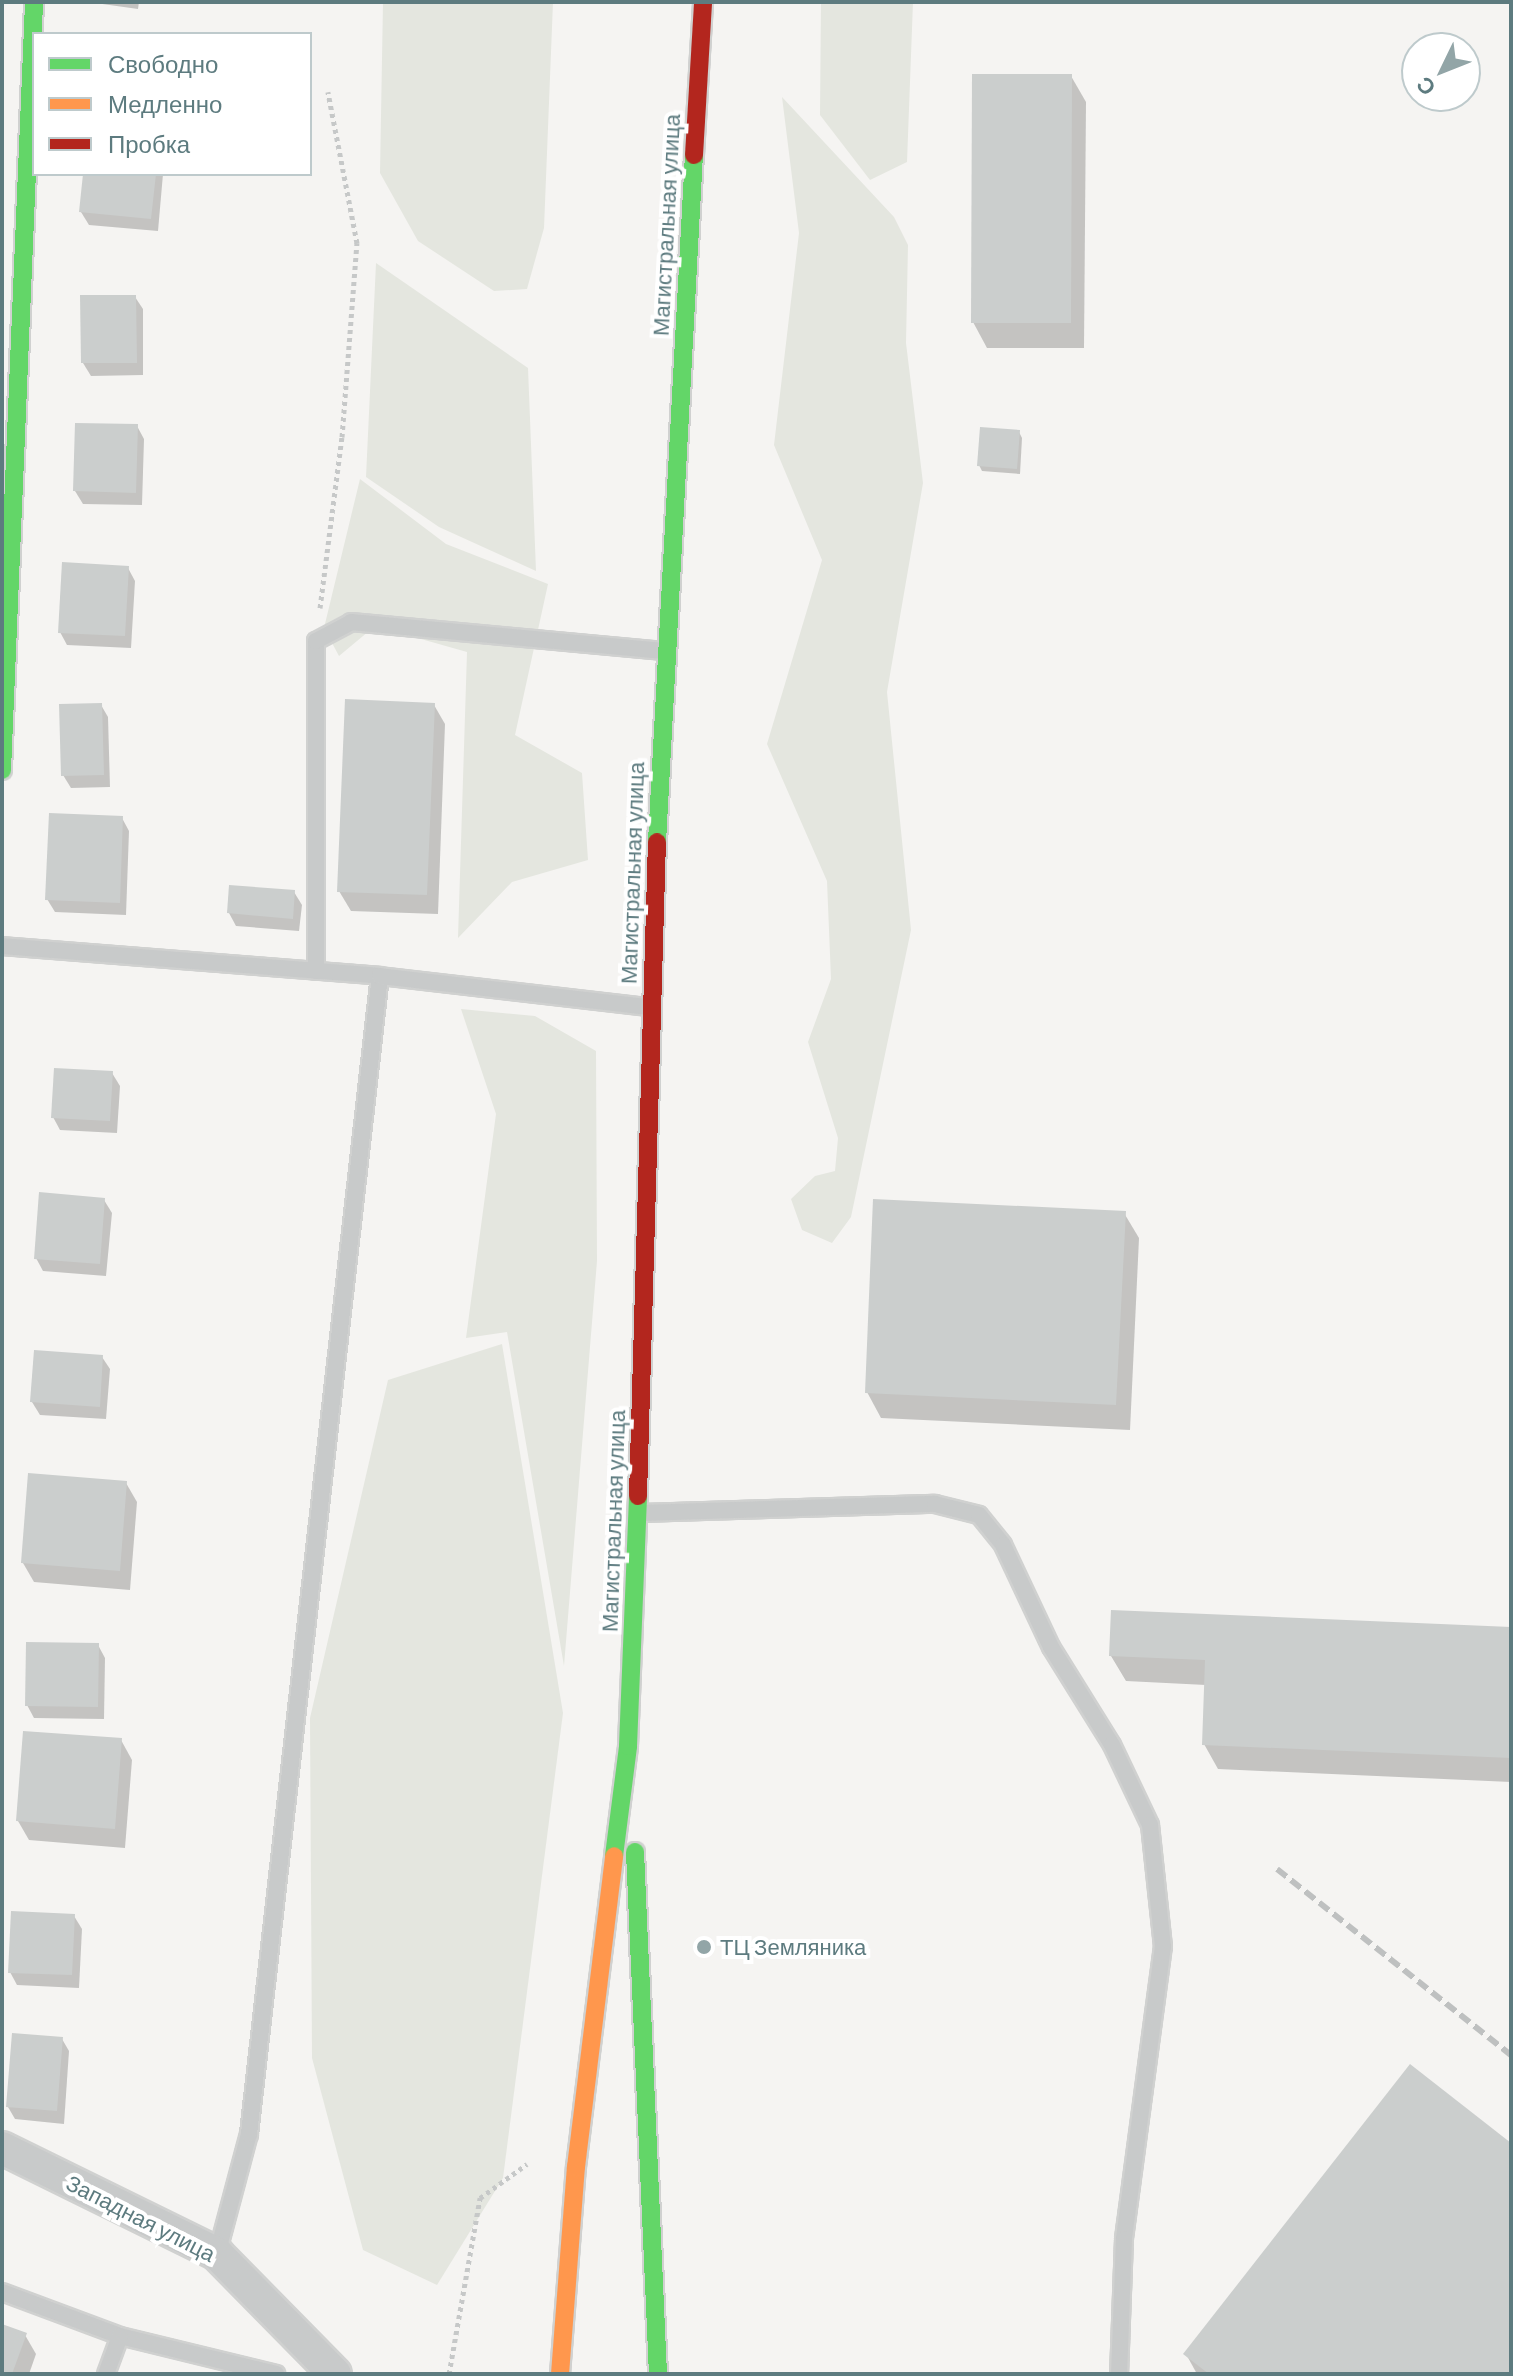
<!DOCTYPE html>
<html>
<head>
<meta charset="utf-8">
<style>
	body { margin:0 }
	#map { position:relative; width:1513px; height:2376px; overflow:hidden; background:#f5f4f2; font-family:Barlow,sans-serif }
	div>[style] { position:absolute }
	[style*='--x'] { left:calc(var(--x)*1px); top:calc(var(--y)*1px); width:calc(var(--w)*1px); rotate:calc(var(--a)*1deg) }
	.green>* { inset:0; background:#e4e6df }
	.shadow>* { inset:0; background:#0003 }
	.building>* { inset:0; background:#cbcecd }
	.path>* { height:5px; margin-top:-2.5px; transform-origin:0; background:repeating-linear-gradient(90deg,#c6c8c8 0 4px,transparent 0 8px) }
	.roads { filter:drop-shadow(2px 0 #d0d1d0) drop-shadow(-2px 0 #d0d1d0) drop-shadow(0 2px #d0d1d0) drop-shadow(0 -2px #d0d1d0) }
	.lane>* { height:16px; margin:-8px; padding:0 8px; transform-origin:8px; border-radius:8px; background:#c8caca }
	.street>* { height:32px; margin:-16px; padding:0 16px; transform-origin:16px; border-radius:16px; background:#c8caca }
	.fast>* { height:18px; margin:-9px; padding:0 9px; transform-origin:9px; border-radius:9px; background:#63d668 }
	.slow>* { height:18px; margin:-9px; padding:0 9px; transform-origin:9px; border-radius:9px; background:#ff974d }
	.jam>* { height:18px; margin:-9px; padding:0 9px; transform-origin:9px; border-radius:9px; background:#b3261e }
	.rail>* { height:6px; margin-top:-3px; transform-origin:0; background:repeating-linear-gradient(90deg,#bec0c0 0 12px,transparent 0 18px) }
	.dots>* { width:22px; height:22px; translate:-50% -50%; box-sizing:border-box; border:4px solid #fff; border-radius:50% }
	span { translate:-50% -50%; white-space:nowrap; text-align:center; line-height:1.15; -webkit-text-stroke:8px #fff; paint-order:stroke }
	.street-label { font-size:22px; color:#5d7b7f }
	.poi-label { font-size:22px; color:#5d7b7f }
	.left { translate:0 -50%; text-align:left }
	.frame { position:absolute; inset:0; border:4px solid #5d7b7f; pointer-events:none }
	.legend { position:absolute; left:32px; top:32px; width:280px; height:144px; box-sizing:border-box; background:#fff; border:2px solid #becacc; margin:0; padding:10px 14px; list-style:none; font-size:24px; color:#5d7b7f }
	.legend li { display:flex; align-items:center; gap:16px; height:40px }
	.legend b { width:40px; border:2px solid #becacc }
	.north { position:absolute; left:1401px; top:32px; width:80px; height:80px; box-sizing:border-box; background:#fff; border:2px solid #becacc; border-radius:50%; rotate:227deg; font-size:22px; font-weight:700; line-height:32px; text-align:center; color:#5d7b7f }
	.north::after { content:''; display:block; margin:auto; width:28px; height:36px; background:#92a5a7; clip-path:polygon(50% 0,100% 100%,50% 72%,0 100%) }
</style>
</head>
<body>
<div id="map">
	<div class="green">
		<div style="clip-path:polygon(383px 2px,553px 2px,544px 228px,527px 289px,494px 291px,418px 241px,380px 173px)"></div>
		<div style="clip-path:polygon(821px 2px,913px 2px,907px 162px,870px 180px,820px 115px)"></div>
		<div style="clip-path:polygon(782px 97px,894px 217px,908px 245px,906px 343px,923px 483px,887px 692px,911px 930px,851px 1217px,832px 1243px,802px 1230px,791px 1199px,815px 1176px,835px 1171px,838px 1138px,808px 1042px,831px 979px,827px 881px,767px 744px,822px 560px,774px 445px,799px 233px)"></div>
		<div style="clip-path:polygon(376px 263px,528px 368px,536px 571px,439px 527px,366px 477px)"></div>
		<div style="clip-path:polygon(360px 479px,446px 544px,548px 584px,515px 735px,582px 773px,588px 860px,512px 882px,458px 938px,467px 652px,375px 626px,339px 656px,324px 628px)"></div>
		<div style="clip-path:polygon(461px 1009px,535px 1016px,596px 1051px,597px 1261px,564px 1666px,507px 1332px,466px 1338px,496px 1114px)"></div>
		<div style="clip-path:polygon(502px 1344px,563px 1713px,503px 2178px,437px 2285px,363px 2250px,312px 2058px,310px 1718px,388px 1380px)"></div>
	</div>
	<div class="shadow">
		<div style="clip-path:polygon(88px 2px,139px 2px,138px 9px)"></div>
		<div style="clip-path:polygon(1071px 76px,1086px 102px,1084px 348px,987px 348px,973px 322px)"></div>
		<div style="clip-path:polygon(85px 174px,163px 174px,158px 231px,89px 225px,81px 212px)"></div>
		<div style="clip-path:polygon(135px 297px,143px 309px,143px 375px,91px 376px,83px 363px)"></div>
		<div style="clip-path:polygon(137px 426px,144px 439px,142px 505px,83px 504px,75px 491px)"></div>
		<div style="clip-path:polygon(1019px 432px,1022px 438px,1020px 474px,982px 471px,979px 465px)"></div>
		<div style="clip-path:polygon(128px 568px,135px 581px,131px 648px,67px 645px,60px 632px)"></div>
		<div style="clip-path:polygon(101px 705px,108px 717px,110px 787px,71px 788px,63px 775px)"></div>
		<div style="clip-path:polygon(434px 705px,445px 724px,438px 914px,351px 911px,339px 891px)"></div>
		<div style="clip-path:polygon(122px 818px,129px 831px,126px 915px,55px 912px,47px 899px)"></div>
		<div style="clip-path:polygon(294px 892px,302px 905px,299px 931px,236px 926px,229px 913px)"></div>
		<div style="clip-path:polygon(112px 1073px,120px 1086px,117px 1133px,60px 1130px,53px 1117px)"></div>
		<div style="clip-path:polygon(104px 1200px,112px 1213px,106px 1276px,43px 1271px,36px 1258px)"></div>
		<div style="clip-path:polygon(1124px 1213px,1139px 1238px,1130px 1430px,881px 1418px,867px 1392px)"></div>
		<div style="clip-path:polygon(102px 1357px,110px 1369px,106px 1419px,40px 1415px,32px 1402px)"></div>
		<div style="clip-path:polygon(126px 1483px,137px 1502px,130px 1590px,34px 1582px,23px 1563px)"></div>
		<div style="clip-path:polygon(1511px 1629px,1511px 1782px,1218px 1769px,1204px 1744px,1206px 1685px,1126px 1681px,1111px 1656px)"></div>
		<div style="clip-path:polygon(98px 1645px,105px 1658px,104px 1719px,34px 1718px,27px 1705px)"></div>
		<div style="clip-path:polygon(121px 1740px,132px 1760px,125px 1848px,29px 1840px,18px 1821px)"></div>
		<div style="clip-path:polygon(74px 1916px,82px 1929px,79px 1988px,17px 1985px,10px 1972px)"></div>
		<div style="clip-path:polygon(62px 2039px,69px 2051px,64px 2124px,15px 2119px,8px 2107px)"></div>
		<div style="clip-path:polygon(1511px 2146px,1511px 2374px,1197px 2374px,1186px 2354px)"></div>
		<div style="clip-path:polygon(2px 2326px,25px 2335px,36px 2354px,29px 2374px,2px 2374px)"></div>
	</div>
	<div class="building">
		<div style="clip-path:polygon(972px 74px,1072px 74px,1071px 323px,971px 323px)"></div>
		<div style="clip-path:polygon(83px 174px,156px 174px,151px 219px,79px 212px)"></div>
		<div style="clip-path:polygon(80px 295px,136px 295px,137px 363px,81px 363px)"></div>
		<div style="clip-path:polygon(75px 423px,138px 424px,136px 493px,73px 491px)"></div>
		<div style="clip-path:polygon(980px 427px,1020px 430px,1017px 469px,977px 466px)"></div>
		<div style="clip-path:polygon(62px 562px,129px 566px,125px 636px,58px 633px)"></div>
		<div style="clip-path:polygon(345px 699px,435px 703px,427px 895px,337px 892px)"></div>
		<div style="clip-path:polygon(102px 703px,104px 775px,61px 776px,59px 704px)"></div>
		<div style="clip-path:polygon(49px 813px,123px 816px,120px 903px,45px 900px)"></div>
		<div style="clip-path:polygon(229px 885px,295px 890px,293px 919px,227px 913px)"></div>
		<div style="clip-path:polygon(54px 1068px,113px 1071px,110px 1121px,51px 1118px)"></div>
		<div style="clip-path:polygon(39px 1192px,105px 1198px,100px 1264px,34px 1259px)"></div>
		<div style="clip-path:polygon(873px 1199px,1126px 1211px,1116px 1405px,865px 1393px)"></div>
		<div style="clip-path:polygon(34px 1350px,103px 1355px,100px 1407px,30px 1402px)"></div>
		<div style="clip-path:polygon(28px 1473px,127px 1481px,120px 1571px,21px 1563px)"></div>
		<div style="clip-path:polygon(1111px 1610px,1511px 1627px,1511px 1758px,1202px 1745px,1205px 1660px,1109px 1656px)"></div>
		<div style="clip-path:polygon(26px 1642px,99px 1643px,98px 1707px,25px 1706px)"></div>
		<div style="clip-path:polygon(23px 1731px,122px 1738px,115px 1829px,16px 1821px)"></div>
		<div style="clip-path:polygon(11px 1911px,75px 1914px,72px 1975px,8px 1973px)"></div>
		<div style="clip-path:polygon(12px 2033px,63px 2037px,57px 2111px,6px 2107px)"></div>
		<div style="clip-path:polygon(1410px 2064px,1511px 2143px,1511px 2374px,1209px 2374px,1183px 2354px)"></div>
		<div style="clip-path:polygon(2px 2324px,27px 2333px,12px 2374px,2px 2374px)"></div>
	</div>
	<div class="path">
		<div style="--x:320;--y:608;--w:172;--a:-82.7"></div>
		<div style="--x:342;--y:437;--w:195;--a:-85.6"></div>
		<div style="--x:357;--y:243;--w:154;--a:-100.9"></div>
		<div style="--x:449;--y:2374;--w:179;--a:-80"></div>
		<div style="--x:480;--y:2198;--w:58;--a:-35.9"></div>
	</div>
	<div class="roads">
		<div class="lane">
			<div style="--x:2;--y:946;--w:379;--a:4.5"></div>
			<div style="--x:316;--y:971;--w:330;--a:-90"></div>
			<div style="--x:316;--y:641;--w:40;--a:-28"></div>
			<div style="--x:351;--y:622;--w:314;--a:5.3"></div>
			<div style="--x:641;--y:1513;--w:294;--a:-1.8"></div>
			<div style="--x:935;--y:1504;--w:45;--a:14"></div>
			<div style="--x:979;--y:1515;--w:38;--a:51"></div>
			<div style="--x:1003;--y:1545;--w:113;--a:64.8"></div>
			<div style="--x:1051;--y:1647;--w:115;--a:58.1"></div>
			<div style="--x:1112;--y:1745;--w:89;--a:64.6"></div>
			<div style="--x:1150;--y:1825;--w:122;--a:83.9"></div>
			<div style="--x:1163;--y:1946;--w:296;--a:97.6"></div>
			<div style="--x:1124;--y:2239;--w:135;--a:92.1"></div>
			<div style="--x:217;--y:2254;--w:124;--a:-75.1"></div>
			<div style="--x:249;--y:2134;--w:1165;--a:-83.55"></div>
			<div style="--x:380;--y:976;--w:269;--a:6.6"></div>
			<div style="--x:2;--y:2292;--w:126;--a:20.4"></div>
			<div style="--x:120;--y:2336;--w:161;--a:13.7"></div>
			<div style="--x:106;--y:2374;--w:40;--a:-69.8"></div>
		</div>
		<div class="street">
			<div style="--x:2;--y:2148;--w:240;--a:26.2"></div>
			<div style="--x:217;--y:2254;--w:168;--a:45.5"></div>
		</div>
		<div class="fast">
			<div style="--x:2;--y:770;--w:769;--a:-87.61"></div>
			<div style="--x:657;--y:842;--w:688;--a:-86.92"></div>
			<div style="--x:635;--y:1852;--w:523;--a:87.48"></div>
			<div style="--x:614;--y:1856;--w:111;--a:-82.7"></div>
			<div style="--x:628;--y:1746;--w:250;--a:-87.7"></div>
		</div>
		<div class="slow">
			<div style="--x:560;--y:2374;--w:208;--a:-85.6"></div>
			<div style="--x:576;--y:2167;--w:313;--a:-83"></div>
		</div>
		<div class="jam">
			<div style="--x:694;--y:155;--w:153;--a:-86.6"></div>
			<div style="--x:638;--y:1496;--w:654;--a:-88.34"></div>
		</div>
	</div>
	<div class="rail">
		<div style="--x:1277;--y:1869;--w:299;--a:38.5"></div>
	</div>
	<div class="dots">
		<div style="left:704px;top:1947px;background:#92a5a7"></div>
	</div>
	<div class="street-label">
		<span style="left:666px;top:225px;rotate:-87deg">Магистральная улица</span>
		<span style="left:632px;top:873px;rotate:-88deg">Магистральная улица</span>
		<span style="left:613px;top:1521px;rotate:-88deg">Магистральная улица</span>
		<span style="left:141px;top:2218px;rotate:27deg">Западная улица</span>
	</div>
	<div class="poi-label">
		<span class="left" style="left:720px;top:1947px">ТЦ Земляника</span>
	</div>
	<div class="frame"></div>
	<ul class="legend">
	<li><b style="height:10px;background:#63d668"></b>Свободно</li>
	<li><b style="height:10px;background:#ff974d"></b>Медленно</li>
	<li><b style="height:10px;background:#b3261e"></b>Пробка</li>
	</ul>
	<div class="north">С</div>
</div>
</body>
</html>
